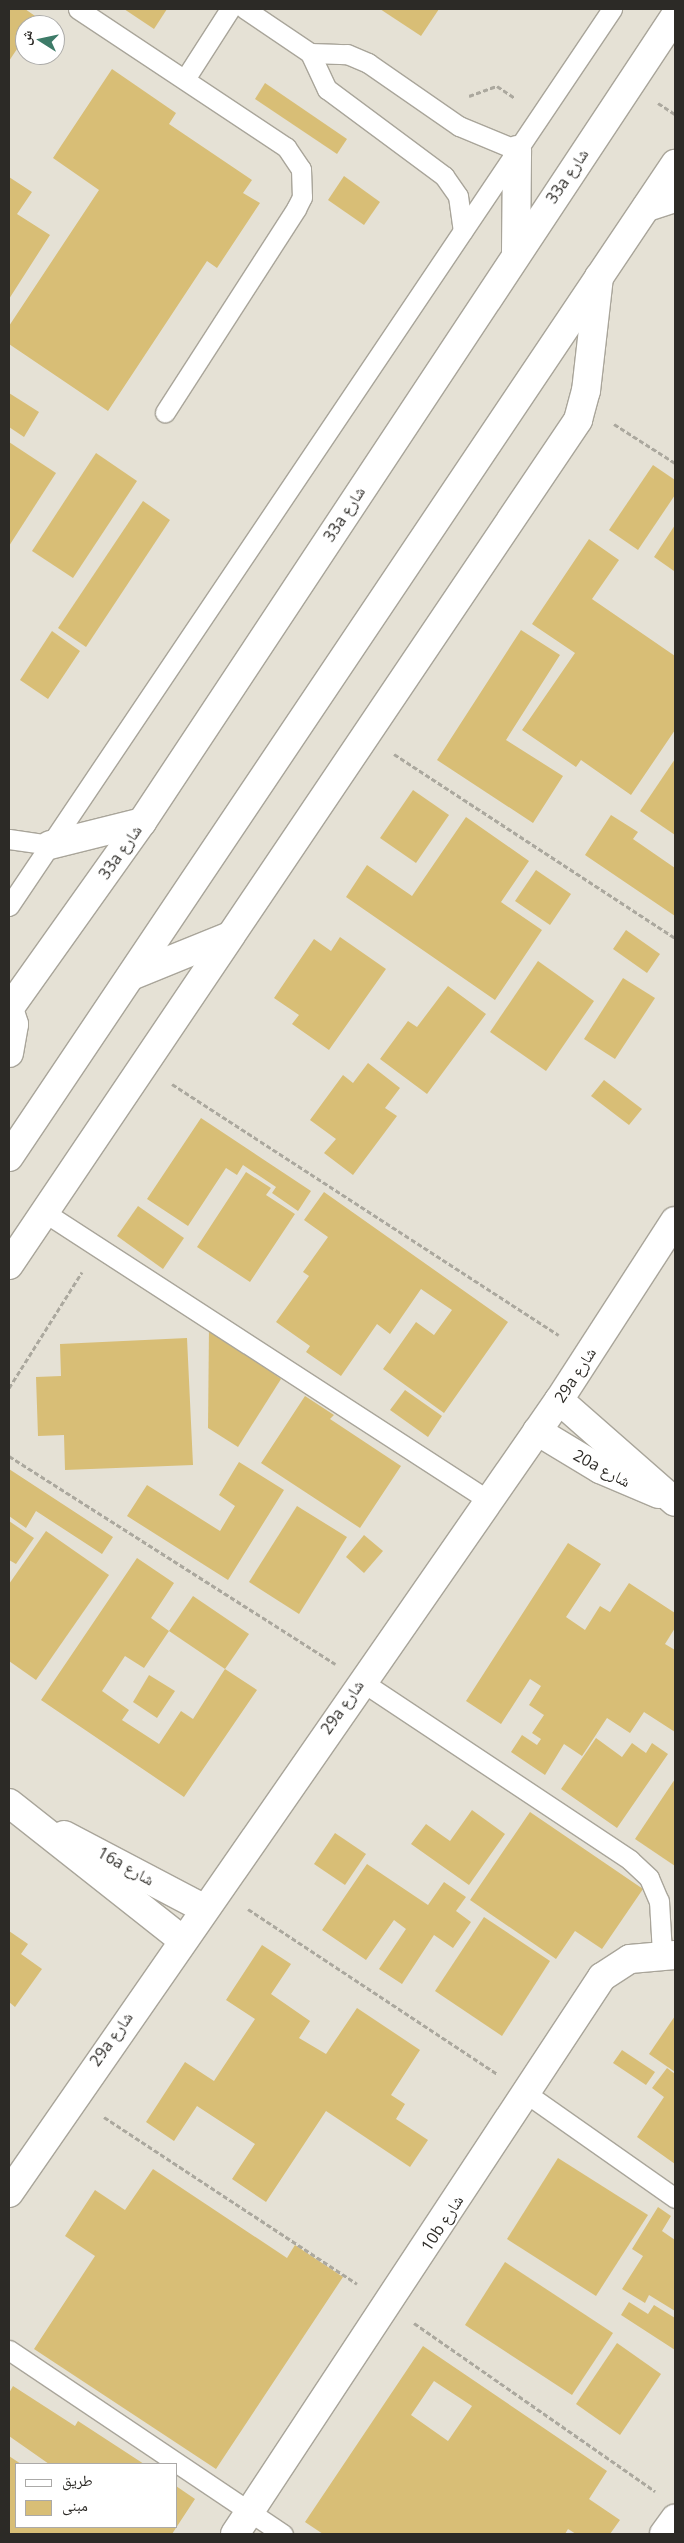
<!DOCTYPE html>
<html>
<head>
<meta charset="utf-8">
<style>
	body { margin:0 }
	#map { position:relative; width:684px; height:2543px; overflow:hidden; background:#e5e1d5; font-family:"Open Sans","Noto Naskh Arabic",sans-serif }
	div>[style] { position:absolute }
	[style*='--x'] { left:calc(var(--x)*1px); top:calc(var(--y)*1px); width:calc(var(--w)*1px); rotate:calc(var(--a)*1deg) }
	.building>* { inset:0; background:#d8be76 }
	.path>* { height:3px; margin-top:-1.5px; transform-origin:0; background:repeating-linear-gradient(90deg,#aba89e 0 5px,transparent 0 7.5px) }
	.roads { filter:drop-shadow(1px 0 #a9a59a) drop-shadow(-1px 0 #a9a59a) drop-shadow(0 1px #a9a59a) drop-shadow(0 -1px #a9a59a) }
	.service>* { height:19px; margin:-9.5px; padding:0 9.5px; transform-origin:9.5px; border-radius:9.5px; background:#fff }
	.minor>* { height:28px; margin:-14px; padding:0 14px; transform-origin:14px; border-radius:14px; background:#fff }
	.tertiary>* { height:28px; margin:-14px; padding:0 14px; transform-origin:14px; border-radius:14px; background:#fff }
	span { translate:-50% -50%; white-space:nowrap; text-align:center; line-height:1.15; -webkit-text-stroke:4px #fff; paint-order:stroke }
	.street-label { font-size:16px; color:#2c2a26 }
	.frame { position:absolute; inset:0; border:10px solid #2c2a26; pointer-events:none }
	.legend { position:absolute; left:15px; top:2463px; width:162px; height:65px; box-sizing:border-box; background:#fff; border:1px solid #abaaa8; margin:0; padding:6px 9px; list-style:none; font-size:15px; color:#2c2a26 }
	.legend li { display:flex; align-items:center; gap:10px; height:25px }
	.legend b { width:25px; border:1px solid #abaaa8 }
	.north { position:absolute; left:15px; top:15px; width:50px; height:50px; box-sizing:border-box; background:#fff; border:1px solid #abaaa8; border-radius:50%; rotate:280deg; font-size:14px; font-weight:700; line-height:20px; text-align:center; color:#2c2a26 }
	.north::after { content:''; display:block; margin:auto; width:18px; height:22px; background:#3d7b68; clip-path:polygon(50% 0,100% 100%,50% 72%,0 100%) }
</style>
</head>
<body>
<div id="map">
	<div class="building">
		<div style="clip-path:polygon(9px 9px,25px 9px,38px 18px,33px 25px,25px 25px,25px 37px,9px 61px)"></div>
		<div style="clip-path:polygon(124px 9px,167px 9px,154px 29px)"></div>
		<div style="clip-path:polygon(380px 9px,439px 9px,421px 36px)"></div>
		<div style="clip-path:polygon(112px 69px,176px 113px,169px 124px,252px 180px,243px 193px,260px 203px,217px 268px,207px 261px,108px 411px,9px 344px,9px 326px,99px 190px,53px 158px)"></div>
		<div style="clip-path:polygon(265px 83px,347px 139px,337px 154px,255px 99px)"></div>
		<div style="clip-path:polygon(344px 176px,380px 202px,364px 225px,328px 200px)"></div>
		<div style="clip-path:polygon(9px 177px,32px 192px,17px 214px,50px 235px,9px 299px)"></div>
		<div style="clip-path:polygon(9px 393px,39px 412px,24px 437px,9px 427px)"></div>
		<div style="clip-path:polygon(9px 442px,56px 473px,9px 546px)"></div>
		<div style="clip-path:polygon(96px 453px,137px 481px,73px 578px,32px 551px)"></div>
		<div style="clip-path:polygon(653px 465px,675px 480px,675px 495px,638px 550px,609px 530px)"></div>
		<div style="clip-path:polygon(143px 501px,170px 520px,86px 647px,58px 628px)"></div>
		<div style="clip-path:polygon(675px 525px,675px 568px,674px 571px,654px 557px)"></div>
		<div style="clip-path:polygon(589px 539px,619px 560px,592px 599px,675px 656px,675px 730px,631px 795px,581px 760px,576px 767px,522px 730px,575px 653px,532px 624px)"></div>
		<div style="clip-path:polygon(521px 630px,560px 655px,506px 740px,563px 776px,533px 823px,437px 760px)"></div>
		<div style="clip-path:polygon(52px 631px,80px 651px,48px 699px,20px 680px)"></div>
		<div style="clip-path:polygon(675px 759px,675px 835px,640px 811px)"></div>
		<div style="clip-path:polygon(413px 790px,449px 815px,416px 863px,380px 838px)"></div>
		<div style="clip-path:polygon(611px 815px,638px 832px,633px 839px,675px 868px,675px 916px,585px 855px)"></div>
		<div style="clip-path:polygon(466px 817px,529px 861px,501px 902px,542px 930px,495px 1000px,346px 897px,367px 865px,412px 896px)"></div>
		<div style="clip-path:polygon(536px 870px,571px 894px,550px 925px,515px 901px)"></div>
		<div style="clip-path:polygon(626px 930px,660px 954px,647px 973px,613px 949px)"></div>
		<div style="clip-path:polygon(340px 937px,386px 969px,329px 1050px,292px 1024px,299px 1015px,274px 998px,314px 939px,331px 951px)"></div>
		<div style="clip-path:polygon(538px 961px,594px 1001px,546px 1071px,490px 1032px)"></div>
		<div style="clip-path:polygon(623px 978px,655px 998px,615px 1059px,584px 1039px)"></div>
		<div style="clip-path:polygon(448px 986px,486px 1014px,427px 1094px,380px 1059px,408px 1021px,417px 1027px)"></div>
		<div style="clip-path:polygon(368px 1063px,400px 1088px,385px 1108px,397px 1116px,353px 1175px,324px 1153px,336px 1139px,310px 1120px,343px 1075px,353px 1083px)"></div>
		<div style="clip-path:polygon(604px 1080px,642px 1109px,629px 1125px,591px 1096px)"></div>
		<div style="clip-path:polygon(201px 1118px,311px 1191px,298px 1211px,272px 1193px,276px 1187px,243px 1165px,237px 1175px,226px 1168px,188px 1226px,147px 1199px)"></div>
		<div style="clip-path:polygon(246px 1172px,271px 1188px,266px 1195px,295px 1214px,250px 1282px,197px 1247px)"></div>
		<div style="clip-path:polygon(324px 1192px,508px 1322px,444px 1413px,383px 1369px,416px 1322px,434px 1335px,452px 1310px,421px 1289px,390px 1334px,377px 1324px,341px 1376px,306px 1352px,310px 1346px,276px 1322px,309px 1276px,303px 1272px,328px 1237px,304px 1220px)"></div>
		<div style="clip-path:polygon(138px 1206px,184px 1238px,163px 1269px,117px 1236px)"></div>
		<div style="clip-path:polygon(209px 1327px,281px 1379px,238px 1447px,208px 1428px)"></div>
		<div style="clip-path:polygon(187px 1338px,193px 1465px,65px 1470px,64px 1435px,38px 1436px,36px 1377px,61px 1376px,60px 1344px)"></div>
		<div style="clip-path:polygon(405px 1390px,442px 1416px,428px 1437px,390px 1410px)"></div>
		<div style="clip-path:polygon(305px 1396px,334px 1415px,330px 1419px,401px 1466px,360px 1528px,261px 1463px)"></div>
		<div style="clip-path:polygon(239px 1462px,284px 1490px,228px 1580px,127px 1516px,147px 1485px,220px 1531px,235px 1506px,219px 1495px)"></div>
		<div style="clip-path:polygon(9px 1469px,113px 1537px,102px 1554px,36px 1511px,26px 1528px,9px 1516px)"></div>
		<div style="clip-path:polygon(297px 1506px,347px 1537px,299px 1614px,249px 1582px)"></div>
		<div style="clip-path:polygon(9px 1521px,34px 1538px,16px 1564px,9px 1560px)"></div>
		<div style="clip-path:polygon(46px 1531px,109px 1575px,36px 1680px,9px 1661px,9px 1584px)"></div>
		<div style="clip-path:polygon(364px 1535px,383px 1551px,364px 1573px,346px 1557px)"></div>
		<div style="clip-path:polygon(568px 1543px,601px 1564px,566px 1617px,585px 1630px,600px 1606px,610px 1612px,629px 1583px,675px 1613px,675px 1628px,665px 1644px,675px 1650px,675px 1732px,644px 1712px,630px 1733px,607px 1718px,582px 1756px,564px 1744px,545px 1775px,511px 1752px,522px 1735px,537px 1745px,541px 1739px,532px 1733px,544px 1715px,529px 1705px,541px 1686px,530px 1679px,501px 1724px,466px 1701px)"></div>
		<div style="clip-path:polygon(137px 1558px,174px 1583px,151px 1618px,169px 1631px,144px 1668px,125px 1656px,102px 1691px,129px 1710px,122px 1720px,159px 1744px,181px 1711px,193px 1719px,225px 1669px,257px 1690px,184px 1797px,41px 1700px)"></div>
		<div style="clip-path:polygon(193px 1596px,249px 1634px,225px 1669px,169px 1631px)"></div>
		<div style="clip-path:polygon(149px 1675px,175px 1691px,157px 1718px,133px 1702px)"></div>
		<div style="clip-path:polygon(596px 1738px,622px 1757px,632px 1743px,646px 1753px,652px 1743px,668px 1754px,617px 1828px,561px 1789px)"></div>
		<div style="clip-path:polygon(675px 1779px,675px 1866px,635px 1839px)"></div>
		<div style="clip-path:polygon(472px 1810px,505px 1834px,469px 1885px,411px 1844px,426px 1824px,450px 1841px)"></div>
		<div style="clip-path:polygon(530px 1812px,643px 1889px,602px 1949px,575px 1931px,556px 1959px,470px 1900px)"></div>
		<div style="clip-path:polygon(335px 1833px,366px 1854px,345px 1885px,314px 1864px)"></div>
		<div style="clip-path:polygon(367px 1864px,428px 1905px,444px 1882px,466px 1897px,456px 1911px,471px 1922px,453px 1948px,434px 1935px,402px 1984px,379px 1969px,406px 1929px,394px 1920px,366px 1960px,322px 1930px)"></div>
		<div style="clip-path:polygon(484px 1917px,550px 1961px,502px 2036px,435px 1991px)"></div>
		<div style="clip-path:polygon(9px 1931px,28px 1944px,21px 1954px,42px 1969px,15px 2007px,9px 2002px)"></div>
		<div style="clip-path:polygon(262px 1945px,291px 1964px,271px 1994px,310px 2021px,299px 2038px,326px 2054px,357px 2008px,420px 2050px,391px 2095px,405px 2104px,396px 2119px,428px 2140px,410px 2167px,326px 2111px,266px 2202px,232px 2179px,255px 2144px,197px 2106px,174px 2141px,146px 2122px,185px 2062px,214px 2081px,239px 2043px,255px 2019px,226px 2000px)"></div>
		<div style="clip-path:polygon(675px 2016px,675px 2072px,649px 2054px)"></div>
		<div style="clip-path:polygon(622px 2050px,655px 2072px,646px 2085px,613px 2063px)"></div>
		<div style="clip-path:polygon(667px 2068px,675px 2074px,675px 2164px,637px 2137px,664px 2097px,652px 2088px)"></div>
		<div style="clip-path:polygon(558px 2158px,648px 2215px,596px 2296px,507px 2239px)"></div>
		<div style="clip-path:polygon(153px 2169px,287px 2258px,295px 2245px,343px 2277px,216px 2469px,34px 2349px,95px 2256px,65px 2236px,95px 2190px,125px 2210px)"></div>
		<div style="clip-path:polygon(658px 2207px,671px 2216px,662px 2231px,675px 2240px,675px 2311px,649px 2295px,645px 2303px,622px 2289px,643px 2256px,632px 2249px)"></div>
		<div style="clip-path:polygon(505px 2262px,613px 2333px,572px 2395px,465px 2325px)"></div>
		<div style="clip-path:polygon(629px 2302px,648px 2314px,654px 2305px,675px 2318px,675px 2350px,621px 2315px)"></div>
		<div style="clip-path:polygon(617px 2343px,661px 2374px,620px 2435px,576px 2404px)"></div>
		<div style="clip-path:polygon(evenodd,423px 2346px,607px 2471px,589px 2499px,620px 2520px,610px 2534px,576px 2534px,568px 2529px,565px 2534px,323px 2534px,305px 2522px,423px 2346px,434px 2381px,472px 2406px,448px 2441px,411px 2415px,434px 2381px)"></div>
		<div style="clip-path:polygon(13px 2386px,75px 2426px,78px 2421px,144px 2464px,49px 2464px,9px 2436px,9px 2393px)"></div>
		<div style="clip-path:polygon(9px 2456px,21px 2464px,16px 2464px,16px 2527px,176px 2527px,176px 2486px,195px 2499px,172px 2534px,9px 2534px)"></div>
	</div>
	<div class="path">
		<div style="--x:469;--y:96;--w:30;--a:-20"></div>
		<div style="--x:497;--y:86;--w:22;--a:34"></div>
		<div style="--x:658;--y:103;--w:20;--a:33"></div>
		<div style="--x:614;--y:424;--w:72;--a:32.6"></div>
		<div style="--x:394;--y:754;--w:336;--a:33.2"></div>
		<div style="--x:172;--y:1084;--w:461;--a:33"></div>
		<div style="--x:9;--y:1388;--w:137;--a:-57.8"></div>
		<div style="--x:9;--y:1456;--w:387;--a:32.5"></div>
		<div style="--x:248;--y:1909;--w:299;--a:33.5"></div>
		<div style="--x:104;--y:2117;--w:303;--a:33.4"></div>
		<div style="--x:414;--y:2323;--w:294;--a:34.9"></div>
	</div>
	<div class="roads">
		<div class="service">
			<div style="--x:78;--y:9;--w:250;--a:33.6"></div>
			<div style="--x:286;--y:147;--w:27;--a:56"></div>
			<div style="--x:301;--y:169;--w:28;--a:88"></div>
			<div style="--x:302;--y:197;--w:13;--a:117"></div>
			<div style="--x:296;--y:209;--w:242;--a:122.8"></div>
			<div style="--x:245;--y:9;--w:78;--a:34.1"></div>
			<div style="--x:310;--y:53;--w:37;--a:2"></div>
			<div style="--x:347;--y:54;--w:23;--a:23"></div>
			<div style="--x:368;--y:63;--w:111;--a:34.7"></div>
			<div style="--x:459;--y:126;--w:63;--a:22.5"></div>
			<div style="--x:310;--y:53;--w:40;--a:65"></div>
			<div style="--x:327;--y:89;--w:146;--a:36.6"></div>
			<div style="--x:444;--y:176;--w:24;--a:55"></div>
			<div style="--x:458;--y:196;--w:35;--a:82"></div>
			<div style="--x:185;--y:79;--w:83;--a:-57.3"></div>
			<div style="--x:9;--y:839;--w:41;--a:8.3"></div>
			<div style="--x:9;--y:906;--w:1081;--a:-56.09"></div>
			<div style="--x:44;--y:1212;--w:529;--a:32.97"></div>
			<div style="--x:361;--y:1681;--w:323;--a:33.6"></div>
			<div style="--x:630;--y:1860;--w:26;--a:43"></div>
			<div style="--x:649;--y:1878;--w:25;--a:67"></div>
			<div style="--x:659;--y:1901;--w:52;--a:86.7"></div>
			<div style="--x:527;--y:2094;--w:181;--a:35.1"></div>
			<div style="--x:9;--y:2350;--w:330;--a:33.9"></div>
		</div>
		<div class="minor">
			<div style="--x:647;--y:207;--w:29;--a:-18"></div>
			<div style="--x:9;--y:1265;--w:1019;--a:-56.04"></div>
			<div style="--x:578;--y:420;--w:30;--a:-75"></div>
			<div style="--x:586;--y:391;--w:115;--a:-83.5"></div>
			<div style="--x:559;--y:1400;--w:154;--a:41.3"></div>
			<div style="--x:537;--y:1431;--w:74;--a:31.1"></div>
			<div style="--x:600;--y:1469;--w:64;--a:23"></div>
			<div style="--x:9;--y:1803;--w:219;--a:38.3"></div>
			<div style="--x:64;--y:1835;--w:157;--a:27.7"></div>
			<div style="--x:9;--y:2193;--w:965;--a:-55.26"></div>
			<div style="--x:559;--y:1400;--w:213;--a:-57.1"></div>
			<div style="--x:235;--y:2534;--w:667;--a:-56.62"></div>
			<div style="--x:602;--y:1977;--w:33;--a:-33"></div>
			<div style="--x:630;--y:1959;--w:45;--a:-5.1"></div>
			<div style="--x:664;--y:2534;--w:19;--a:-54"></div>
		</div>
		<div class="tertiary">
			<div style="--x:516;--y:252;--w:102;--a:-89.4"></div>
			<div style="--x:50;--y:845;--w:95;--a:-14"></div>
			<div style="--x:131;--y:976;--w:104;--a:-22.1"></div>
			<div style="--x:9;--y:1009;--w:229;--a:-54.6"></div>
			<div style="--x:142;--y:822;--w:966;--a:-56.52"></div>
			<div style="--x:9;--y:1053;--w:29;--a:-80"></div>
			<div style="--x:14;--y:1024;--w:16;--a:-108"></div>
			<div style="--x:9;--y:1157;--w:1196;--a:-56.15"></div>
		</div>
	</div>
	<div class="street-label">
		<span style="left:567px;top:176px;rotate:-56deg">33a شارع</span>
		<span style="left:344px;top:514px;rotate:-57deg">33a شارع</span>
		<span style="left:120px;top:852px;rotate:-55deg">33a شارع</span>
		<span style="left:575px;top:1375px;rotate:-57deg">29a شارع</span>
		<span style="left:602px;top:1468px;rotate:28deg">20a شارع</span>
		<span style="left:342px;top:1707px;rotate:-55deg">29a شارع</span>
		<span style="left:126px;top:1866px;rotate:29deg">16a شارع</span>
		<span style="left:111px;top:2039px;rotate:-55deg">29a شارع</span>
		<span style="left:442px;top:2223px;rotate:-57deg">10b شارع</span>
	</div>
	<div class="frame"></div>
	<ul class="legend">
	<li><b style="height:6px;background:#fff"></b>طريق</li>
	<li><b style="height:14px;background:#d8be76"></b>مبنى</li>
	</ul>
	<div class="north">ش</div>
</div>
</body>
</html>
